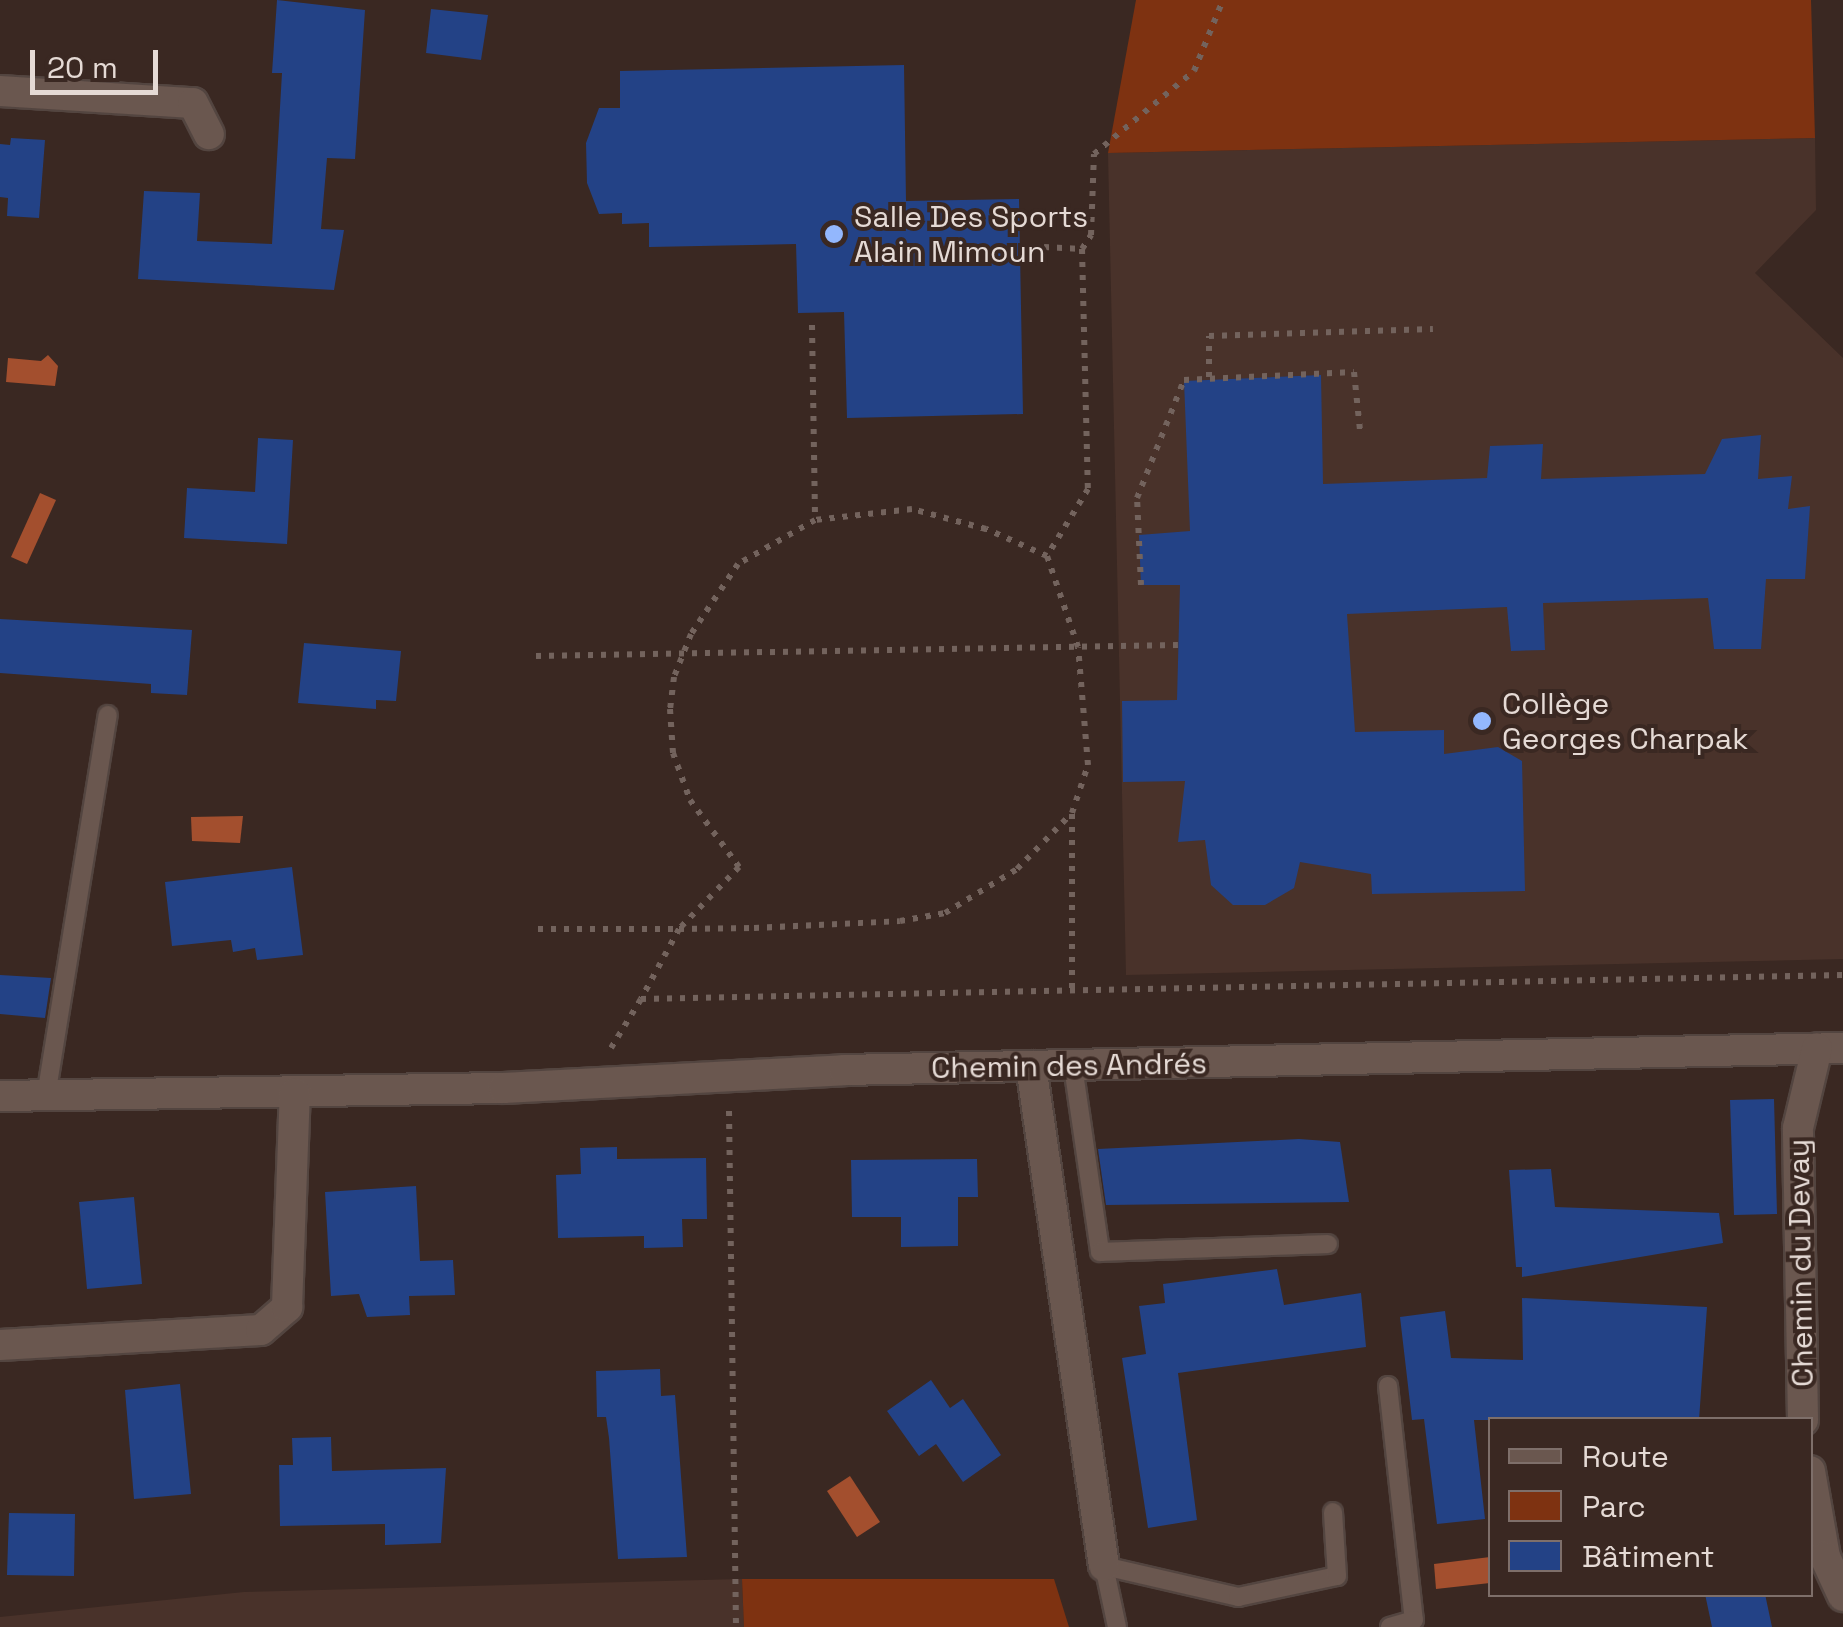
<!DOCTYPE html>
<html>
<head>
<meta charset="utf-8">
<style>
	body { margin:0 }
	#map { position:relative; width:1843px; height:1627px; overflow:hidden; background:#3a2822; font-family:"Space Grotesk",sans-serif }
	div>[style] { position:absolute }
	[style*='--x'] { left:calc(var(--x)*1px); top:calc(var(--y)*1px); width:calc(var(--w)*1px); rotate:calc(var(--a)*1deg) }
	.built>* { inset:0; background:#49322a }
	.green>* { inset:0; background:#7e3211 }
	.water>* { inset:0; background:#a34f2e }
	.building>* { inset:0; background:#234286 }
	.path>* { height:6px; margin-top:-3px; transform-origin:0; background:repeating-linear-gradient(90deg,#73635d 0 5px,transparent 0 13px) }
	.roads { filter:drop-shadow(2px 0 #534540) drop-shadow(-2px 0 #534540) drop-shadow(0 2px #534540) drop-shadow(0 -2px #534540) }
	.lane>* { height:18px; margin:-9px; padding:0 9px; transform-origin:9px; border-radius:9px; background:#6a574f }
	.street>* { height:30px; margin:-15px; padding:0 15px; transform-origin:15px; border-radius:15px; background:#6a574f }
	.dots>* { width:28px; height:28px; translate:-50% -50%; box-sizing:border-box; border:5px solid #3a2822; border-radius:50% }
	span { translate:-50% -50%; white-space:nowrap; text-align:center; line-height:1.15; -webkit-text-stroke:8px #3a2822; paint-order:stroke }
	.poi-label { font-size:30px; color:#e5dad5 }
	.left { translate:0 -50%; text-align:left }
	.street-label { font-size:30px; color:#e5dad5 }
	.legend { position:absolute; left:1488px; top:1417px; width:325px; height:180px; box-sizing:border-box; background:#3a2822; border:2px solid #7e6f6a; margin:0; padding:12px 18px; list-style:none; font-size:30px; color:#e5dad5 }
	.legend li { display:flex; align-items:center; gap:20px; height:50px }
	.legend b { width:50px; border:2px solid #7e6f6a }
	.scale { position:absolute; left:30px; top:50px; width:128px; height:45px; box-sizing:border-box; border:5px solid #e5dad5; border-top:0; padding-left:12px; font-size:30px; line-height:35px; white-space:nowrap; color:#e5dad5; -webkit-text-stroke:8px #3a2822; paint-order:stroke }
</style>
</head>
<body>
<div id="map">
	<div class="built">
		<div style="clip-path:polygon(1815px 138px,1816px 210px,1755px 273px,1843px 358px,1843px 959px,1126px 975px,1108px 153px)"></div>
		<div style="clip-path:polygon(742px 1579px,744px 1627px,0 1627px,0 1617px,244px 1592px)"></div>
	</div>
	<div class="green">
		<div style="clip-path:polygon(1136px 0,1811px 0,1815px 138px,1108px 153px)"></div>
		<div style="clip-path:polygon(742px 1579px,1054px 1579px,1069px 1627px,744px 1627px)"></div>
	</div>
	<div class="water">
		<div style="clip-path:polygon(48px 355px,58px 366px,55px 386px,6px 382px,8px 358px,41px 361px)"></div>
		<div style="clip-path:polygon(40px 493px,56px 500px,27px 564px,11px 557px)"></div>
		<div style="clip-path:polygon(243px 816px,240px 843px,192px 841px,191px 817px)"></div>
		<div style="clip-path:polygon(850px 1476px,880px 1522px,857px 1537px,827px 1491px)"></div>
		<div style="clip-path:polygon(1490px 1557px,1490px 1583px,1436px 1589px,1434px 1564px)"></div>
	</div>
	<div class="building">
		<div style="clip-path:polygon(277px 0,365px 10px,355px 159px,327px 158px,321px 229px,344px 230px,334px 290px,138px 279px,144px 191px,200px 193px,197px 241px,272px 244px,282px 73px,272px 73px)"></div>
		<div style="clip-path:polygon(431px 9px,488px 15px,481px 60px,426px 53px)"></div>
		<div style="clip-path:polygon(904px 65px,906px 201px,1019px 199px,1023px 414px,847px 418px,844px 312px,798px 313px,796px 244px,649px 247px,649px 223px,622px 224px,622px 213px,599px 214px,587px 183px,586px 143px,599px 108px,620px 108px,620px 71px)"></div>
		<div style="clip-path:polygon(11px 138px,45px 140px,39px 218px,7px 216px,8px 198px,0 197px,0 144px,10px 145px)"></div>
		<div style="clip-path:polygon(1321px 375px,1323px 484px,1487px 478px,1490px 446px,1543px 444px,1541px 479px,1705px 474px,1722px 439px,1761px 435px,1758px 479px,1792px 476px,1788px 509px,1810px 506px,1805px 579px,1766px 579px,1761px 649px,1714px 649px,1708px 598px,1543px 603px,1545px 650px,1511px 651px,1507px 607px,1347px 614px,1355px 732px,1444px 730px,1444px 754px,1498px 747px,1522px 761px,1525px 891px,1372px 894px,1371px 874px,1300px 862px,1294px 888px,1265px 905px,1233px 905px,1211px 885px,1205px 840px,1178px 842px,1185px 781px,1123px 782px,1122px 701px,1177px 700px,1180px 585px,1141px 585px,1139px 535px,1190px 531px,1184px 381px)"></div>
		<div style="clip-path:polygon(258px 438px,293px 440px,287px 544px,184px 538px,187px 488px,255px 492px)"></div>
		<div style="clip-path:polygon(0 619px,192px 630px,187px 695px,151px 693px,151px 684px,0 673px)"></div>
		<div style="clip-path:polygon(304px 643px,401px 651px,396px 701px,376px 700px,376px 709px,298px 703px)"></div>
		<div style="clip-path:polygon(292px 867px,303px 955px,257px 960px,255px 948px,233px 952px,231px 940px,172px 946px,165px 882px)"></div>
		<div style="clip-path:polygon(0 975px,51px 978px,45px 1018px,0 1014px)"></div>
		<div style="clip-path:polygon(1774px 1099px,1777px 1214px,1734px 1215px,1730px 1100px)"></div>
		<div style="clip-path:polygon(1299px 1139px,1340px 1142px,1349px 1202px,1106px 1205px,1098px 1149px)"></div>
		<div style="clip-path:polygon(617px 1147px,617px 1159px,706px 1158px,707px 1219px,682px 1219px,683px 1247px,644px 1248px,644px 1236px,558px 1238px,556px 1175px,581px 1174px,580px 1148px)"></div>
		<div style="clip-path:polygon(977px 1159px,978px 1197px,958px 1197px,958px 1246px,901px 1247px,901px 1217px,852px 1217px,851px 1160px)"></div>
		<div style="clip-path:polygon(1551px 1169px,1555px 1207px,1719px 1213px,1723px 1243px,1522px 1277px,1522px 1267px,1516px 1267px,1509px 1170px)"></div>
		<div style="clip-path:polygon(416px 1186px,420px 1261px,453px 1260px,455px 1295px,409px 1296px,410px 1315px,367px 1317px,359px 1294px,331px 1296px,325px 1192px)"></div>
		<div style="clip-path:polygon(134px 1197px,142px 1284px,87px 1289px,79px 1202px)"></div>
		<div style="clip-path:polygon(1277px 1269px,1284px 1305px,1361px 1293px,1366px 1347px,1178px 1373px,1197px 1520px,1148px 1528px,1122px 1358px,1146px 1354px,1139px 1306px,1165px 1303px,1163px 1284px)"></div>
		<div style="clip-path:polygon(1522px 1298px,1707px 1307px,1699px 1420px,1474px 1420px,1485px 1519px,1437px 1524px,1424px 1419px,1412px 1420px,1400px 1317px,1445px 1311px,1451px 1358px,1523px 1360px)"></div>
		<div style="clip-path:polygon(660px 1369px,661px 1396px,675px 1395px,687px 1557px,618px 1559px,609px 1438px,606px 1417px,597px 1417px,596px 1371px)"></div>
		<div style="clip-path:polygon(931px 1380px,950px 1408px,963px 1399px,1001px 1455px,963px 1482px,936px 1444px,919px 1456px,887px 1411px)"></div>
		<div style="clip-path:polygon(180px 1384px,191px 1494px,134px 1499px,125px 1390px)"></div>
		<div style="clip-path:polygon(331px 1437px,332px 1471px,446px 1468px,441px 1543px,385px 1545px,385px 1524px,280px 1526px,279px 1465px,293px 1465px,292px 1438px)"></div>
		<div style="clip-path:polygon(9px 1513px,75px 1514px,74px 1576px,7px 1575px)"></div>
		<div style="clip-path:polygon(1705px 1594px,1765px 1594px,1772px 1627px,1712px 1627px)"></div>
	</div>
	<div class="path">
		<div style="--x:1044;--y:247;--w:38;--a:3"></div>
		<div style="--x:1082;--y:249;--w:240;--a:88.6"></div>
		<div style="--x:1088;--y:489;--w:79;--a:121.5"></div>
		<div style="--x:1082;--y:249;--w:17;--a:-57"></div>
		<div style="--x:1091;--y:235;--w:81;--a:-87.9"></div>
		<div style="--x:1094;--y:154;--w:130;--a:-39.7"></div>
		<div style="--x:1194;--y:71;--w:77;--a:-67.8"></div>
		<div style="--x:812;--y:325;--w:195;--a:89.1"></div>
		<div style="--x:1209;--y:377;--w:41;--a:-90"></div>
		<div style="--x:1209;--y:336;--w:224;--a:-1.8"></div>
		<div style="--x:1141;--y:585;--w:87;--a:-92.6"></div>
		<div style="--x:1137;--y:498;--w:127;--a:-68.3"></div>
		<div style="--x:1184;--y:380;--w:170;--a:-2.7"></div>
		<div style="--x:1354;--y:372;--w:58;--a:84.1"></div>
		<div style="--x:536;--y:656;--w:642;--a:-0.98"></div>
		<div style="--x:538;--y:929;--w:141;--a:0"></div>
		<div style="--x:679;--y:929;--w:75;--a:-0.8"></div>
		<div style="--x:754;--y:928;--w:146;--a:-2.7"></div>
		<div style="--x:900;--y:921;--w:46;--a:-10.1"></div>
		<div style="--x:945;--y:913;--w:84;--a:-31.4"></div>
		<div style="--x:1017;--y:869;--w:78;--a:-45.5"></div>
		<div style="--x:1072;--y:813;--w:51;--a:-71.6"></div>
		<div style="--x:1088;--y:765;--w:118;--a:-94.8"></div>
		<div style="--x:1078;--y:647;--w:96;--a:-108.8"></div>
		<div style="--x:1047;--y:556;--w:67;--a:-156.1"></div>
		<div style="--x:986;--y:529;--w:77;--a:-164.9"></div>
		<div style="--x:912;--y:509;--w:98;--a:173.5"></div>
		<div style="--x:815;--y:520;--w:89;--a:150.3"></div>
		<div style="--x:738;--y:564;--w:84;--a:123.9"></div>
		<div style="--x:691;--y:634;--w:46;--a:111.6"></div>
		<div style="--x:674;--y:677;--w:32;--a:97"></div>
		<div style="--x:670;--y:709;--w:44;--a:86.1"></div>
		<div style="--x:673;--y:753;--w:50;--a:70.1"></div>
		<div style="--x:690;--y:800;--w:83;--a:53.8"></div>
		<div style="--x:739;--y:867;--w:86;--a:134.1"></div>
		<div style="--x:679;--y:929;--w:80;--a:118.5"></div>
		<div style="--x:1072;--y:988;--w:174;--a:-90"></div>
		<div style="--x:611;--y:1048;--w:57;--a:-58.5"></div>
		<div style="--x:641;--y:999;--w:1202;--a:-1.14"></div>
		<div style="--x:729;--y:1111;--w:516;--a:89.22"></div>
	</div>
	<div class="roads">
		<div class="lane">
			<div style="--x:1073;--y:1066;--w:188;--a:81.7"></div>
			<div style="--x:1100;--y:1252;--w:228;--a:-2"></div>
			<div style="--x:46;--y:1096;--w:386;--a:-80.8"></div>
			<div style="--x:1388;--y:1386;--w:235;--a:83.7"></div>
			<div style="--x:1414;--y:1620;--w:25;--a:164"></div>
			<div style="--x:1117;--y:1627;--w:62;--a:-102"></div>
			<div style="--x:1104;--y:1566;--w:138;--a:13"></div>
			<div style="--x:1238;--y:1597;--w:101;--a:-12"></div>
			<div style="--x:1337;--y:1576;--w:64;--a:-93.6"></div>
		</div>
		<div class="street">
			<div style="--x:0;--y:91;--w:193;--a:3.6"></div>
			<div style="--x:193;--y:103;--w:35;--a:63"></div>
			<div style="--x:1031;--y:1066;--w:505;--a:81.69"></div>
			<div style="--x:0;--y:1096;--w:504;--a:-0.91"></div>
			<div style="--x:504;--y:1088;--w:340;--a:-3"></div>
			<div style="--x:844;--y:1070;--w:999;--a:-1.26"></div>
			<div style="--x:0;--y:1345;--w:261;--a:-3.3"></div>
			<div style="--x:261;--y:1330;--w:35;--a:-41"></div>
			<div style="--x:287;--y:1307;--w:214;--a:-87.9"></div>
			<div style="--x:1803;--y:1420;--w:292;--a:-91"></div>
			<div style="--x:1798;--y:1128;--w:82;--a:-76.6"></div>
			<div style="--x:1810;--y:1471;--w:87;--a:80.1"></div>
			<div style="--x:1825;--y:1557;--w:43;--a:65.2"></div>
		</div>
	</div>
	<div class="dots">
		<div style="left:834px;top:234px;background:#93b7fd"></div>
		<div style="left:1482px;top:721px;background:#93b7fd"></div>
	</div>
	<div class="poi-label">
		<span class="left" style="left:854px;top:234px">Salle Des Sports<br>Alain Mimoun</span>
		<span class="left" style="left:1502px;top:721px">Collège<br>Georges Charpak</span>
	</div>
	<div class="street-label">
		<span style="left:1069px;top:1066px;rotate:-1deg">Chemin des Andrés</span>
		<span style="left:1801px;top:1263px;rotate:-91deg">Chemin du Devay</span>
	</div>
	<ul class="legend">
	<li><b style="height:12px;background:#6a574f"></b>Route</li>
	<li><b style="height:28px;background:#7e3211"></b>Parc</li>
	<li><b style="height:28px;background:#234286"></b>Bâtiment</li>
	</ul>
	<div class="scale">20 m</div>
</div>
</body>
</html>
